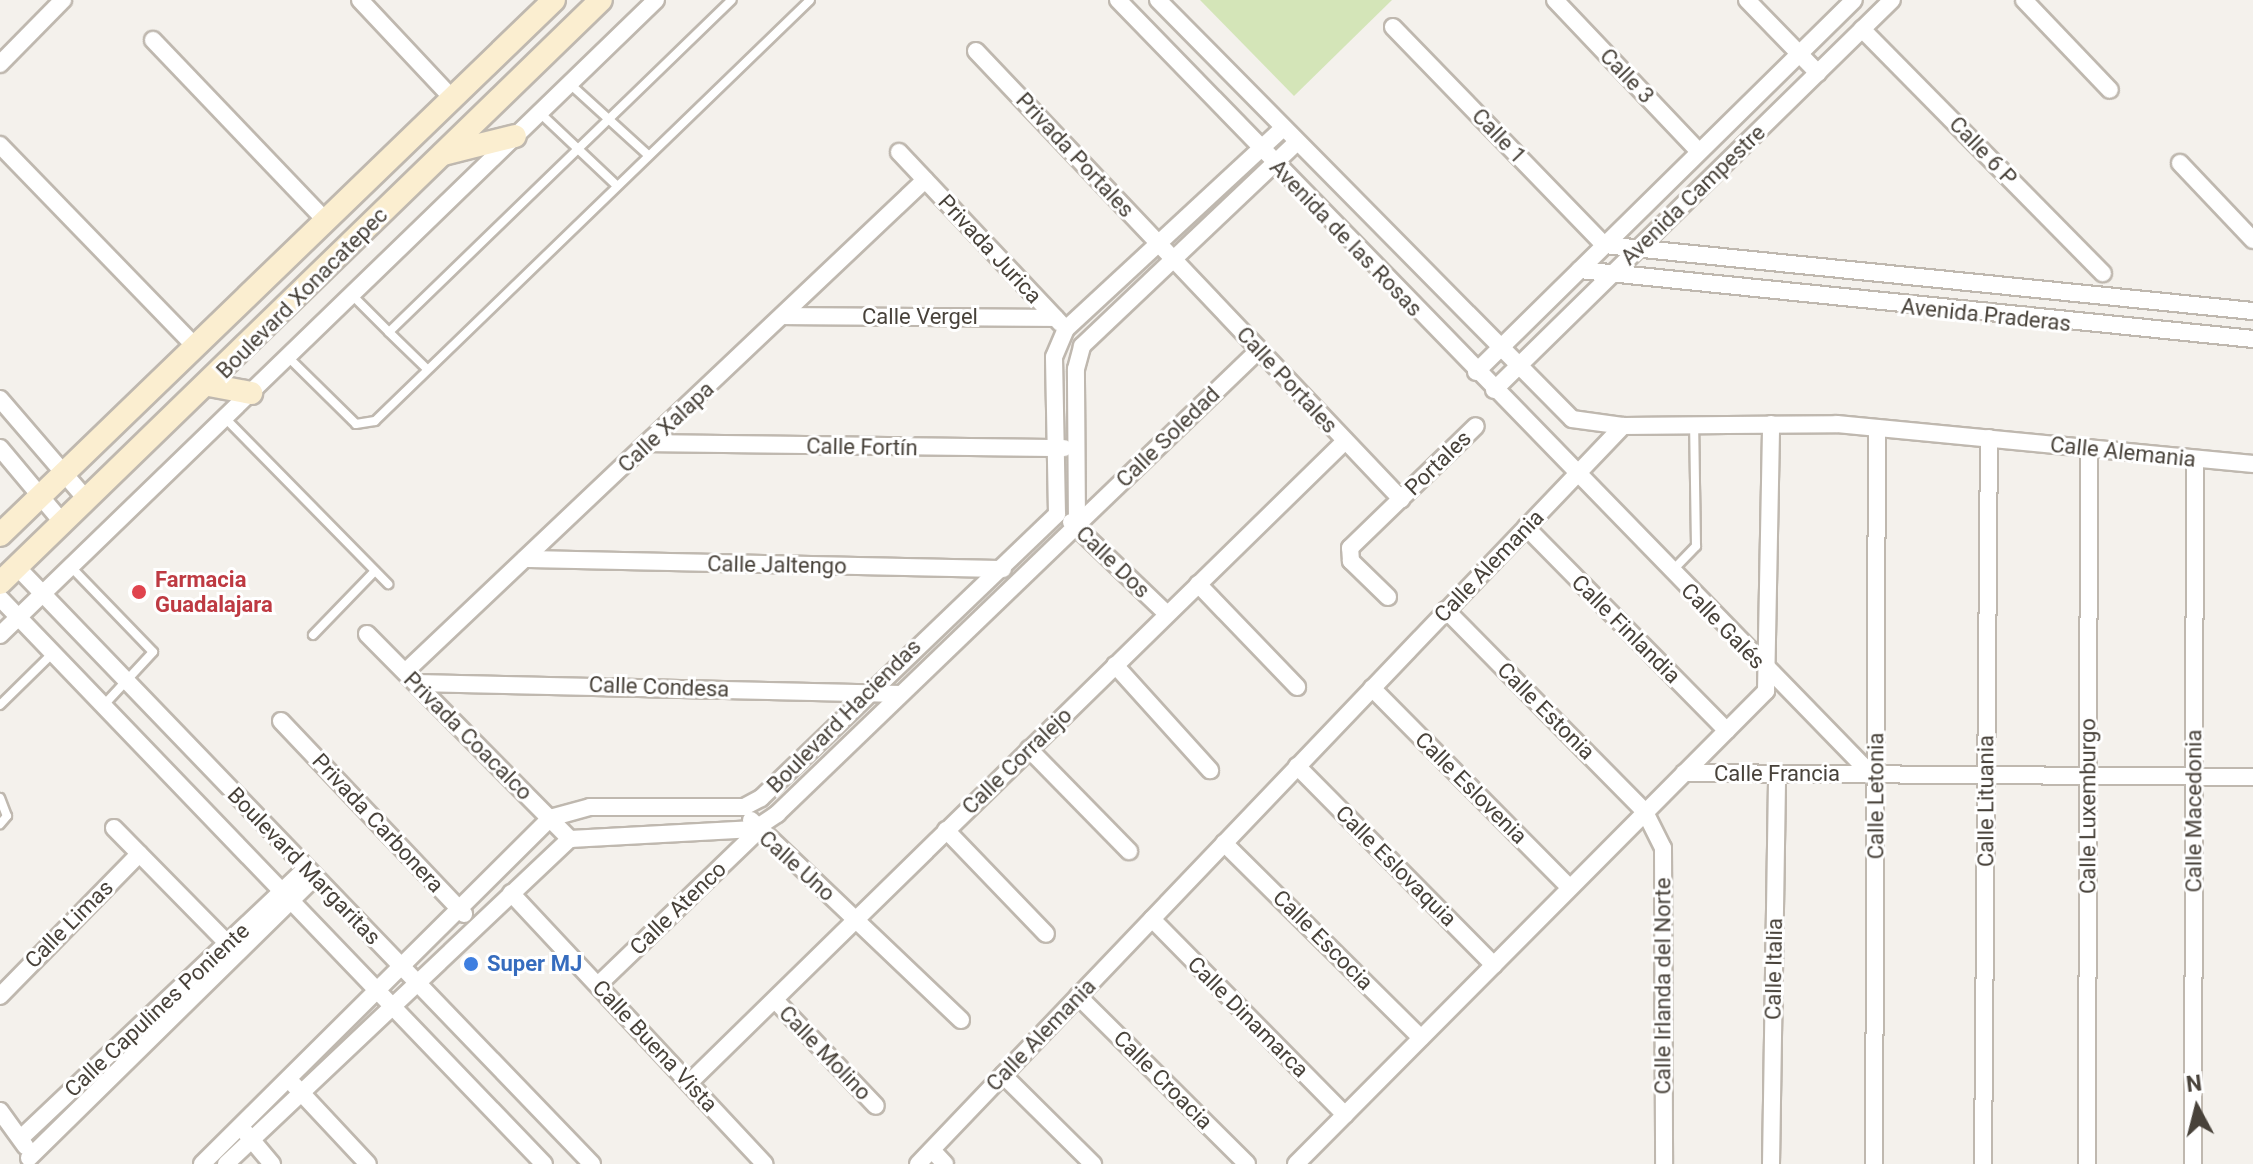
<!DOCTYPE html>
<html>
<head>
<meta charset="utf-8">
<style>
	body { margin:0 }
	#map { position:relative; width:2253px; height:1164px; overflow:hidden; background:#f4f1ec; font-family:Roboto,sans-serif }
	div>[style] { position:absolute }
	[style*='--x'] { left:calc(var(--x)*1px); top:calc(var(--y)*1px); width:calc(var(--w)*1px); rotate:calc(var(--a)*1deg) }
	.green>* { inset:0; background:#d4e5b8 }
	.roads { filter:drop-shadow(2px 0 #bfb8af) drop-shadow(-2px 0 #bfb8af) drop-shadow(0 2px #bfb8af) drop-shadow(0 -2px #bfb8af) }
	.lane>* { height:8px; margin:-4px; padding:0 4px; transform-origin:4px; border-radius:4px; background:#fff }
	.street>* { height:16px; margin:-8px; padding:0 8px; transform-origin:8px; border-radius:8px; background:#fff }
	.secondary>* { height:22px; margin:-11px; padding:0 11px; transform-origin:11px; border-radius:11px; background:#fbeed0 }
	.dots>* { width:22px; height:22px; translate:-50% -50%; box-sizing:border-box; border:4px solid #fff; border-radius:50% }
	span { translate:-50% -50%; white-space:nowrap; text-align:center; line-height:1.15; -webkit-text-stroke:6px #fff; paint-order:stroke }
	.street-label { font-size:22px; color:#48423a }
	.health-label { font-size:22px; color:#be3a42; font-weight:700 }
	.left { translate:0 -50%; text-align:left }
	.shop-label { font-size:22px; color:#366cbe; font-weight:700 }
	.north { position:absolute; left:2157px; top:1068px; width:80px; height:80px; -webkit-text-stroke:6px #fff; paint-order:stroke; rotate:353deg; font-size:22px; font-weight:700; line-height:32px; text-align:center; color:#48423a }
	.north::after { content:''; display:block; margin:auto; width:28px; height:36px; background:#48423a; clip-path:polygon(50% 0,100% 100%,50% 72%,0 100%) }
</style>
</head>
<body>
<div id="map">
	<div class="green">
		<div style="clip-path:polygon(1200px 0,1392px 0,1294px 96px)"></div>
	</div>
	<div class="roads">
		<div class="lane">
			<div style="--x:570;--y:84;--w:104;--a:42.3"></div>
			<div style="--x:540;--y:113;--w:103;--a:43.4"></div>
			<div style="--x:352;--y:295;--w:52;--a:45"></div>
			<div style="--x:288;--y:357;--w:95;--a:44.6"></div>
			<div style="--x:356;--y:424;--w:19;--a:-9"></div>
			<div style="--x:375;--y:421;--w:605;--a:-44.06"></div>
			<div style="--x:427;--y:369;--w:53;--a:-135.8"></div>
			<div style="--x:389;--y:332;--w:477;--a:-44.1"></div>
			<div style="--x:225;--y:418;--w:233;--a:45.5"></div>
			<div style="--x:71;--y:567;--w:118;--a:46"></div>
			<div style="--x:153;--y:652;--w:72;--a:132.8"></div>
			<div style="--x:1671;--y:572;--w:36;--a:-46"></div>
			<div style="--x:1696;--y:546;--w:121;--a:-90.9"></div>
			<div style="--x:313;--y:635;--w:89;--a:-45.9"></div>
			<div style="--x:0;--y:705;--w:74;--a:-44.5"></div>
			<div style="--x:0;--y:798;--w:19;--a:69"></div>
			<div style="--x:7;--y:816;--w:11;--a:131"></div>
		</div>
		<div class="street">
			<div style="--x:360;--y:0;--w:136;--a:46.8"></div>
			<div style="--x:1118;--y:0;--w:1080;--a:45.79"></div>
			<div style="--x:1158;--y:0;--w:589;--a:45.34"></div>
			<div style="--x:1572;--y:419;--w:51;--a:7.8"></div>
			<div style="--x:1623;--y:426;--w:214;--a:-0.5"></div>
			<div style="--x:1837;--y:424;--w:418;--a:5.5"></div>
			<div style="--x:1555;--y:0;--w:209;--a:46.5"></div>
			<div style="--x:1747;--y:0;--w:102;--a:45.8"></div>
			<div style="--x:2024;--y:0;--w:124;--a:46.3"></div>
			<div style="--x:1393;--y:27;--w:303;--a:45.9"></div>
			<div style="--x:1604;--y:245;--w:652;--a:5.81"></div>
			<div style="--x:1862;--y:29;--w:343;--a:45.4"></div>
			<div style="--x:153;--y:40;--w:250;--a:46.3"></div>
			<div style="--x:976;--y:51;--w:618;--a:46.51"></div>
			<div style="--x:0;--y:64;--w:90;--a:-45.5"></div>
			<div style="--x:0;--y:145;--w:279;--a:45.9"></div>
			<div style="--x:899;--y:152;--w:235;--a:46.7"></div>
			<div style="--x:2180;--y:163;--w:106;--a:46.5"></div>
			<div style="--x:1580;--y:270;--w:677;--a:5.85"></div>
			<div style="--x:784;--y:316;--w:271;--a:0.4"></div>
			<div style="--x:1476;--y:372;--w:530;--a:-44.54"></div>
			<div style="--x:1494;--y:390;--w:557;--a:-44.42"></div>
			<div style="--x:0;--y:399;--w:133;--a:49.3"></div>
			<div style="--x:650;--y:443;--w:414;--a:0.7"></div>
			<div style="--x:0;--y:448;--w:98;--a:50"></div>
			<div style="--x:1071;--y:522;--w:133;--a:43.8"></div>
			<div style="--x:1077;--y:525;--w:252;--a:-43.9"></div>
			<div style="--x:1526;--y:527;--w:286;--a:45.4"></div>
			<div style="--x:525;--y:559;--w:478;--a:1.2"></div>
			<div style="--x:17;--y:567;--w:829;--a:46.08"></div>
			<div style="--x:1198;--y:584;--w:143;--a:46.1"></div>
			<div style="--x:1388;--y:597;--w:52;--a:-135.8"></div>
			<div style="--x:1351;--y:561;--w:13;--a:-94"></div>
			<div style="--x:1350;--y:548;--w:175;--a:-44.1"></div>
			<div style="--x:0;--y:598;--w:785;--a:46.14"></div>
			<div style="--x:1446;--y:610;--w:284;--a:45.4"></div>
			<div style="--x:1645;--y:812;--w:40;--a:63.4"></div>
			<div style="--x:1663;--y:848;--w:316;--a:89.8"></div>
			<div style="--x:367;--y:634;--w:289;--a:45.3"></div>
			<div style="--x:0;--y:635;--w:913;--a:-44.07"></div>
			<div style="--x:1115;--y:665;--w:142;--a:47.9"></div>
			<div style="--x:405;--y:672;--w:716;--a:-43.42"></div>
			<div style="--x:416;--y:683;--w:485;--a:1.3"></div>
			<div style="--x:1372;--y:688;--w:281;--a:45.3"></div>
			<div style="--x:281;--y:721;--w:266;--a:46.5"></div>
			<div style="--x:1029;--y:749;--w:143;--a:45.6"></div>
			<div style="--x:1297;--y:766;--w:280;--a:45.3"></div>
			<div style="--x:1684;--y:773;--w:569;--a:0.4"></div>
			<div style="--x:751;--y:820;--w:290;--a:43.6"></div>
			<div style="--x:114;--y:828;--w:171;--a:45.5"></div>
			<div style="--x:946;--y:830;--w:144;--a:46.1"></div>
			<div style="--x:1224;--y:843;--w:277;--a:44.7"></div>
			<div style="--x:511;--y:893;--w:371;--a:46.9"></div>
			<div style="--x:1152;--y:919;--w:275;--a:45.4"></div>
			<div style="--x:598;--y:985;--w:222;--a:-43.9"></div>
			<div style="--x:0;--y:996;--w:199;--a:-45.6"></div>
			<div style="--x:1078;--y:996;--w:238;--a:44.8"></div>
			<div style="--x:775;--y:1000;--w:146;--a:46.4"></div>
			<div style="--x:1003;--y:1075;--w:127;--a:44.7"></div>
			<div style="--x:689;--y:1083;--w:918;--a:-44.38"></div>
			<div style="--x:294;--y:1085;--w:108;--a:46.9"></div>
			<div style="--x:0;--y:1111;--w:44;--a:54.2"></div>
			<div style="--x:245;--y:1132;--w:42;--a:49.8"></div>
			<div style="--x:23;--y:1136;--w:390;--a:-43.4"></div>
			<div style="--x:932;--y:1150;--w:19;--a:47"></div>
			<div style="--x:29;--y:1158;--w:401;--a:-44.5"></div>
			<div style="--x:202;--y:1164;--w:491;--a:-44.8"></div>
			<div style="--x:550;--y:818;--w:41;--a:-15.4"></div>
			<div style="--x:590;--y:807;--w:154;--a:0"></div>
			<div style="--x:744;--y:807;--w:19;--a:-28"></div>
			<div style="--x:761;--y:798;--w:410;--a:-43.8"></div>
			<div style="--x:1057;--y:514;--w:157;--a:-91.1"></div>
			<div style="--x:1054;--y:357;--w:30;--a:-67"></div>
			<div style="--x:1066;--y:329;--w:294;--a:-42.8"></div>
			<div style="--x:226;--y:1164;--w:473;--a:-43.4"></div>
			<div style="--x:570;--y:839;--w:185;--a:-3.1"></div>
			<div style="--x:755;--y:829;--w:27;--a:-34"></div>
			<div style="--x:777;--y:814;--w:417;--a:-43.9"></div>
			<div style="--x:1077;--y:525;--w:156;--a:-90.4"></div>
			<div style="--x:1076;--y:369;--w:24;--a:-75"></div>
			<div style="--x:1082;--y:346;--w:294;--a:-43.5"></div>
			<div style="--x:918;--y:1164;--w:1021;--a:-46.31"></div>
			<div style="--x:1296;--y:1164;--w:667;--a:-45.18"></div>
			<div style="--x:1766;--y:691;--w:267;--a:-88.9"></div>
			<div style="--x:1771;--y:1164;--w:390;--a:-89.1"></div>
			<div style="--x:1874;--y:1164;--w:736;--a:-89.77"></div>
			<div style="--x:1983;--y:1164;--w:726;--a:-89.53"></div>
			<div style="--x:2087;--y:1164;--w:716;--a:-89.84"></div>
			<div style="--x:2193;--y:1164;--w:705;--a:-89.84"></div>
		</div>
		<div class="secondary">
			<div style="--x:443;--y:154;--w:74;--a:-14"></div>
			<div style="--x:209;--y:385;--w:43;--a:10.8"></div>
			<div style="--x:0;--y:535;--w:770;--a:-44"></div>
			<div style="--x:0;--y:583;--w:837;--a:-44.13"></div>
		</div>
	</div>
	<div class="dots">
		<div style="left:139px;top:592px;background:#e0444e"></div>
		<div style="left:471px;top:964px;background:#3f7fe0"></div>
	</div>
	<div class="street-label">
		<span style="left:1627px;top:76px;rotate:46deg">Calle 3</span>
		<span style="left:1499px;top:136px;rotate:46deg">Calle 1</span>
		<span style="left:1983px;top:151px;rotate:46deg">Calle 6 P</span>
		<span style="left:1075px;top:155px;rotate:47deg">Privada Portales</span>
		<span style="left:1693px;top:195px;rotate:-44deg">Avenida Campestre</span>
		<span style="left:1346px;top:238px;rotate:46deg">Avenida de las Rosas</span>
		<span style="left:990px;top:249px;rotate:47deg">Privada Jurica</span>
		<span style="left:302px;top:293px;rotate:-45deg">Boulevard Xonacatepec</span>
		<span style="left:1986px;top:315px;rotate:6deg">Avenida Praderas</span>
		<span style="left:920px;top:317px">Calle Vergel</span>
		<span style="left:1287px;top:380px;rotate:47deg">Calle Portales</span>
		<span style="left:666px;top:427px;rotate:-43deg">Calle Xalapa</span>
		<span style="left:1168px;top:437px;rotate:-44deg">Calle Soledad</span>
		<span style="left:862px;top:447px;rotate:1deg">Calle Fortín</span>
		<span style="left:2123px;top:452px;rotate:6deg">Calle Alemania</span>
		<span style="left:1438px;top:463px;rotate:-44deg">Portales</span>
		<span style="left:1113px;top:562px;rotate:44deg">Calle Dos</span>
		<span style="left:777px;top:565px;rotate:1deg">Calle Jaltengo</span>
		<span style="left:1489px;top:566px;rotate:-46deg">Calle Alemania</span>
		<span style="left:1723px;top:626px;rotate:46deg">Calle Galés</span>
		<span style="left:1626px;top:629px;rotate:45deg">Calle Finlandia</span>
		<span style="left:659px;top:687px;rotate:2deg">Calle Condesa</span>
		<span style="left:1546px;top:711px;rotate:45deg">Calle Estonia</span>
		<span style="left:844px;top:716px;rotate:-45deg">Boulevard Haciendas</span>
		<span style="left:468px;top:736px;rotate:45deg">Privada Coacalco</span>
		<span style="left:1017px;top:761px;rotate:-44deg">Calle Corralejo</span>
		<span style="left:1777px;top:774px">Calle Francia</span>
		<span style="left:1471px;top:788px;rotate:45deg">Calle Eslovenia</span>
		<span style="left:1876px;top:796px;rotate:-90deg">Calle Letonia</span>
		<span style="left:1986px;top:801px;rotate:-90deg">Calle Lituania</span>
		<span style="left:2088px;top:806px;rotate:-90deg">Calle Luxemburgo</span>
		<span style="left:2194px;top:811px;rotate:-90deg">Calle Macedonia</span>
		<span style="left:378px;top:823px;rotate:47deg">Privada Carbonera</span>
		<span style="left:304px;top:866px;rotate:46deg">Boulevard Margaritas</span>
		<span style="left:797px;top:866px;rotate:42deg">Calle Uno</span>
		<span style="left:1396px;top:866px;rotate:45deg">Calle Eslovaquia</span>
		<span style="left:678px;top:908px;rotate:-44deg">Calle Atenco</span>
		<span style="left:69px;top:924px;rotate:-45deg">Calle Limas</span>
		<span style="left:1323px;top:940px;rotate:45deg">Calle Escocia</span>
		<span style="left:1774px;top:969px;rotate:-89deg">Calle Italia</span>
		<span style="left:1663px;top:986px;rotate:-90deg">Calle Irlanda del Norte</span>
		<span style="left:157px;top:1010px;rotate:-43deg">Calle Capulines Poniente</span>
		<span style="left:1248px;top:1017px;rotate:45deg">Calle Dinamarca</span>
		<span style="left:1041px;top:1035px;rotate:-46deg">Calle Alemania</span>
		<span style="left:655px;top:1046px;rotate:47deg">Calle Buena Vista</span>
		<span style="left:825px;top:1053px;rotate:46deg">Calle Molino</span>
		<span style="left:1163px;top:1080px;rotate:45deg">Calle Croacia</span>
	</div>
	<div class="health-label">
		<span class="left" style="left:155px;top:592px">Farmacia<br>Guadalajara</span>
	</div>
	<div class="shop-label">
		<span class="left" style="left:487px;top:964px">Super MJ</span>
	</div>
	<div class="north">N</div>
</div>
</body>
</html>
